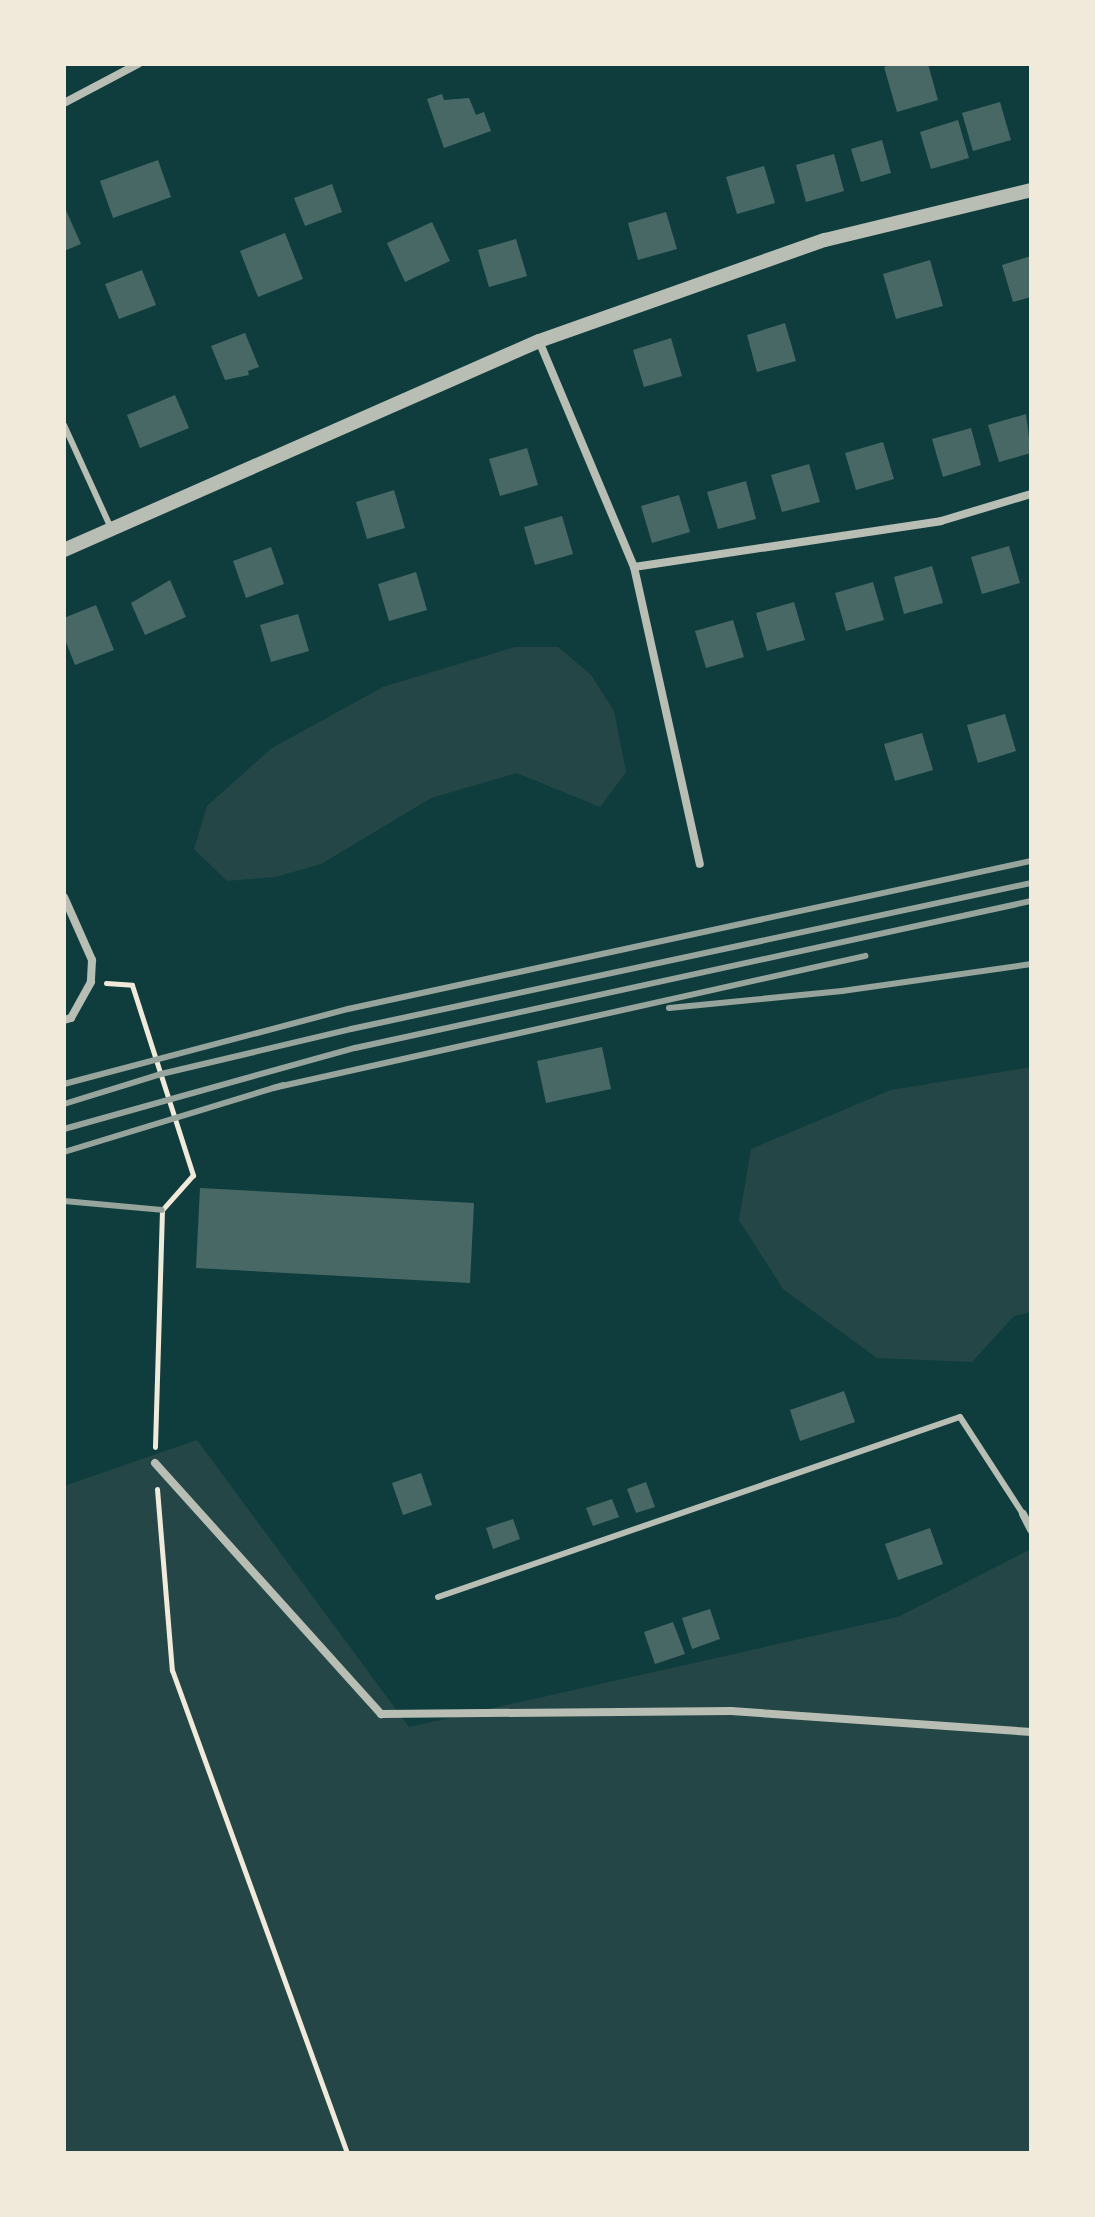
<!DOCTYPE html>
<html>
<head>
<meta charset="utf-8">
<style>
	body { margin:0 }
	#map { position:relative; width:1095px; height:2217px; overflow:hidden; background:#0f3d3e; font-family:"Exo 2",sans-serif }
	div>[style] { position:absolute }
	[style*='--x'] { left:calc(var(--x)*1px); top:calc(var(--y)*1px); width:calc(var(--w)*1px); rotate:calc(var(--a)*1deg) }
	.green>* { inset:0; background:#244646 }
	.building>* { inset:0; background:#486865 }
	.path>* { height:5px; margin:-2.5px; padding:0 2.5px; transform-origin:2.5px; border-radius:2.5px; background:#f1e9da }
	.service>* { height:6px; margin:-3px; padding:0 3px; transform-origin:3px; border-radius:3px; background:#b8beb3 }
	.minor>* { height:8px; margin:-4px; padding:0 4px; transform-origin:4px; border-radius:4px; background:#b8beb3 }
	.tertiary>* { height:14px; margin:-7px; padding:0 7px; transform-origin:7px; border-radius:7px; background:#b8beb3 }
	.rail>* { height:6px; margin:-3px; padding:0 3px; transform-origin:3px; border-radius:3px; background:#97a49c }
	span { translate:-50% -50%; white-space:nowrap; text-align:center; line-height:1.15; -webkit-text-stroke:7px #f1e9da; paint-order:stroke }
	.frame { position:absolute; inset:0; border:66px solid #f1e9da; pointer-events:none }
</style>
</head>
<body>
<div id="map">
	<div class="green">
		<div style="clip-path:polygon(515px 647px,558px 647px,591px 675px,614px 711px,626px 772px,600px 807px,517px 773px,431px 798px,321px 864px,275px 877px,227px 881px,194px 849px,207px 806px,272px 748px,383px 687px)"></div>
		<div style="clip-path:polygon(1031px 1067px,1031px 1312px,1014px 1316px,972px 1362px,877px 1358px,783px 1289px,739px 1220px,751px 1149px,891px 1090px)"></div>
		<div style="clip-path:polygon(197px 1440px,409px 1727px,898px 1617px,1031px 1549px,1031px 2153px,64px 2153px,64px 1486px)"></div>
	</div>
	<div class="building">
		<div style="clip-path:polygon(894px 64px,928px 64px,938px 100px,897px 112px,884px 67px)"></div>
		<div style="clip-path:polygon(442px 94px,444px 100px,469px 98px,476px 115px,484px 112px,491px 131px,444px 148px,427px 99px)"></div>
		<div style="clip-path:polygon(1000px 102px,1011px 140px,973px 151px,962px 113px)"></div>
		<div style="clip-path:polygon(958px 120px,969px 158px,931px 169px,920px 132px)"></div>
		<div style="clip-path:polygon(882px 140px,891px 173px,861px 182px,851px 149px)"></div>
		<div style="clip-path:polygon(834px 154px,844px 191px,806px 202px,796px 165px)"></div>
		<div style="clip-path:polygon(158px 160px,171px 197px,113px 218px,100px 181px)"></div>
		<div style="clip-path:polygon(764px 166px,775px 203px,737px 214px,726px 177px)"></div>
		<div style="clip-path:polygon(332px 184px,342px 212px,305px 226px,294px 198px)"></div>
		<div style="clip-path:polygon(64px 206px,81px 244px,64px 251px)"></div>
		<div style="clip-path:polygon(666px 212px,677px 249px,638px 260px,628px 223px)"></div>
		<div style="clip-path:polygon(432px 222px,450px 261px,405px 282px,387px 243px)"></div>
		<div style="clip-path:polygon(285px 233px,303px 279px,258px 297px,240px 251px)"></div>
		<div style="clip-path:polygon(516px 239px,527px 276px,489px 287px,478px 250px)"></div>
		<div style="clip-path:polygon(1031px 256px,1031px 297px,1013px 302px,1002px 265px)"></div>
		<div style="clip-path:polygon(930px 260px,943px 306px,896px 319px,883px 274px)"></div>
		<div style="clip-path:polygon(142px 270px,156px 305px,119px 319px,105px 284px)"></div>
		<div style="clip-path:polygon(785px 323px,796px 361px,757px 372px,747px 335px)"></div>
		<div style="clip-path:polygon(245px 333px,259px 367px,248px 371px,249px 375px,225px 380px,211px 346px)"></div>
		<div style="clip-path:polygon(671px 338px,682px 376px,644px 387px,633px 350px)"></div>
		<div style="clip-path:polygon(175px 395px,189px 428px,140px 448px,127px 415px)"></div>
		<div style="clip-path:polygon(1026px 414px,1031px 453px,999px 462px,988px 425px)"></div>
		<div style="clip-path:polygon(971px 428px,981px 465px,943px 477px,932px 439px)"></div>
		<div style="clip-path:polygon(883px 442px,894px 479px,856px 490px,845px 453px)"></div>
		<div style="clip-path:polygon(527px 448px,538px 485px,500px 496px,489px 459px)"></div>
		<div style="clip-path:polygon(809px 464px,820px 502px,782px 512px,771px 475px)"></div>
		<div style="clip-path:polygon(746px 481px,756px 519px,718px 529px,707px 492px)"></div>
		<div style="clip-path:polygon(394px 490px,405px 528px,367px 539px,356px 502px)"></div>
		<div style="clip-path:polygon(679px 495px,690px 532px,652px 543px,641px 506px)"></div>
		<div style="clip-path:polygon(562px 516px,573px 554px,535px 565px,524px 527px)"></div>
		<div style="clip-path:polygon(1009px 546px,1020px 583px,982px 594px,971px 557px)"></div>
		<div style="clip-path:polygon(271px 547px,284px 584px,246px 598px,233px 561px)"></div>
		<div style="clip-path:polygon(932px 566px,943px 603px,904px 614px,894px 577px)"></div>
		<div style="clip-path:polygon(416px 572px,427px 610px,389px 621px,378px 584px)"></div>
		<div style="clip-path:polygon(170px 580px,186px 617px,145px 635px,131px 603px)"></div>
		<div style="clip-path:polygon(873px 582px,884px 620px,846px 631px,835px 593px)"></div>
		<div style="clip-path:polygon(794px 602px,805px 640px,767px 651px,756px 613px)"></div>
		<div style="clip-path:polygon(96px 605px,114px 650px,75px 665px,64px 637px,64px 618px)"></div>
		<div style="clip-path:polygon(298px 614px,309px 651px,271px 662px,260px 625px)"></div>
		<div style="clip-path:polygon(733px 620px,744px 657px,706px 668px,695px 631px)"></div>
		<div style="clip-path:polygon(1005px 714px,1016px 751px,978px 763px,967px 725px)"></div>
		<div style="clip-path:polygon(922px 733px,933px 770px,895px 781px,884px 744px)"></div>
		<div style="clip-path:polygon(602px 1047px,611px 1089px,546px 1103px,537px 1061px)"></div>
		<div style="clip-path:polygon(200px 1188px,474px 1203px,470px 1283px,196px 1268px)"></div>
		<div style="clip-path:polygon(844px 1391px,855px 1422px,800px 1441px,790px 1410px)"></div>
		<div style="clip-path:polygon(421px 1473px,432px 1505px,403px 1515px,392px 1483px)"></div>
		<div style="clip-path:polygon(646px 1482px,655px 1507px,636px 1513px,627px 1489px)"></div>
		<div style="clip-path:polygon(612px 1499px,619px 1517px,593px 1526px,586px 1508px)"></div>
		<div style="clip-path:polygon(513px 1519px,520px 1539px,493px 1549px,486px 1528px)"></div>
		<div style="clip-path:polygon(930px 1528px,943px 1564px,898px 1580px,885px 1544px)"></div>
		<div style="clip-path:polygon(710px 1609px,720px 1639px,692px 1649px,682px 1618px)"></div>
		<div style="clip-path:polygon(673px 1622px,685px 1654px,655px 1664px,644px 1632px)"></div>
	</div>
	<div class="path">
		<div style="--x:106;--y:983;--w:26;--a:4"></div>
		<div style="--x:132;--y:985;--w:200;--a:72.2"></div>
		<div style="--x:193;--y:1175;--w:47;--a:131.5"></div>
		<div style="--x:162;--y:1210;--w:237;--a:91.7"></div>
		<div style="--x:157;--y:1489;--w:182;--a:85.3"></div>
		<div style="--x:172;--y:1670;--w:514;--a:70.08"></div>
	</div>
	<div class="service">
		<div style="--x:64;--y:425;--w:111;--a:65.5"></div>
		<div style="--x:438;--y:1597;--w:552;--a:-19.03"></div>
		<div style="--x:960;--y:1417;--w:116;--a:57"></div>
	</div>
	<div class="minor">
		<div style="--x:64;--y:103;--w:84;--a:-27.8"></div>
		<div style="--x:539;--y:341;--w:245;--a:67.2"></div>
		<div style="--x:634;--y:567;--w:304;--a:77.5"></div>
		<div style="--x:634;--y:567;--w:310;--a:-8.5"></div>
		<div style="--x:941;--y:521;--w:94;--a:-16.7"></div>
		<div style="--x:64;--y:897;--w:69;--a:66"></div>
		<div style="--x:92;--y:960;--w:22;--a:93"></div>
		<div style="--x:91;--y:982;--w:41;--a:119.1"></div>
		<div style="--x:71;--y:1018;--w:7;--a:164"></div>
		<div style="--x:155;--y:1463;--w:338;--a:48"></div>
		<div style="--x:381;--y:1714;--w:350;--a:-0.5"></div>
		<div style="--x:731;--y:1711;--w:301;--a:4"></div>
		<div style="--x:1023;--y:1514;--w:18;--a:63"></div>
	</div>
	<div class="tertiary">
		<div style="--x:64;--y:550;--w:519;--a:-23.75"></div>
		<div style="--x:539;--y:341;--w:303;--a:-19.5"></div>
		<div style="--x:825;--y:240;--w:212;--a:-13.6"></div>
	</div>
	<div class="rail">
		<div style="--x:669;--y:1008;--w:174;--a:-5.6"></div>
		<div style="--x:842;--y:991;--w:191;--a:-8.1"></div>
		<div style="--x:64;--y:1084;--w:294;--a:-14.8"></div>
		<div style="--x:348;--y:1009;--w:699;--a:-12.23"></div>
		<div style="--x:273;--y:1088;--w:607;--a:-12.57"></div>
		<div style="--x:64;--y:1104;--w:102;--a:-17.2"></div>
		<div style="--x:161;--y:1074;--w:195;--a:-13.3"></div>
		<div style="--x:351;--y:1029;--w:695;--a:-12.12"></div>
		<div style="--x:64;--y:1129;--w:302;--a:-15.6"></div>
		<div style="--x:355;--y:1048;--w:692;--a:-12.27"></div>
		<div style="--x:64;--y:1152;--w:229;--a:-17"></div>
		<div style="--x:64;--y:1201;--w:98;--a:5.2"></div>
	</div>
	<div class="frame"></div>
</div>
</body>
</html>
